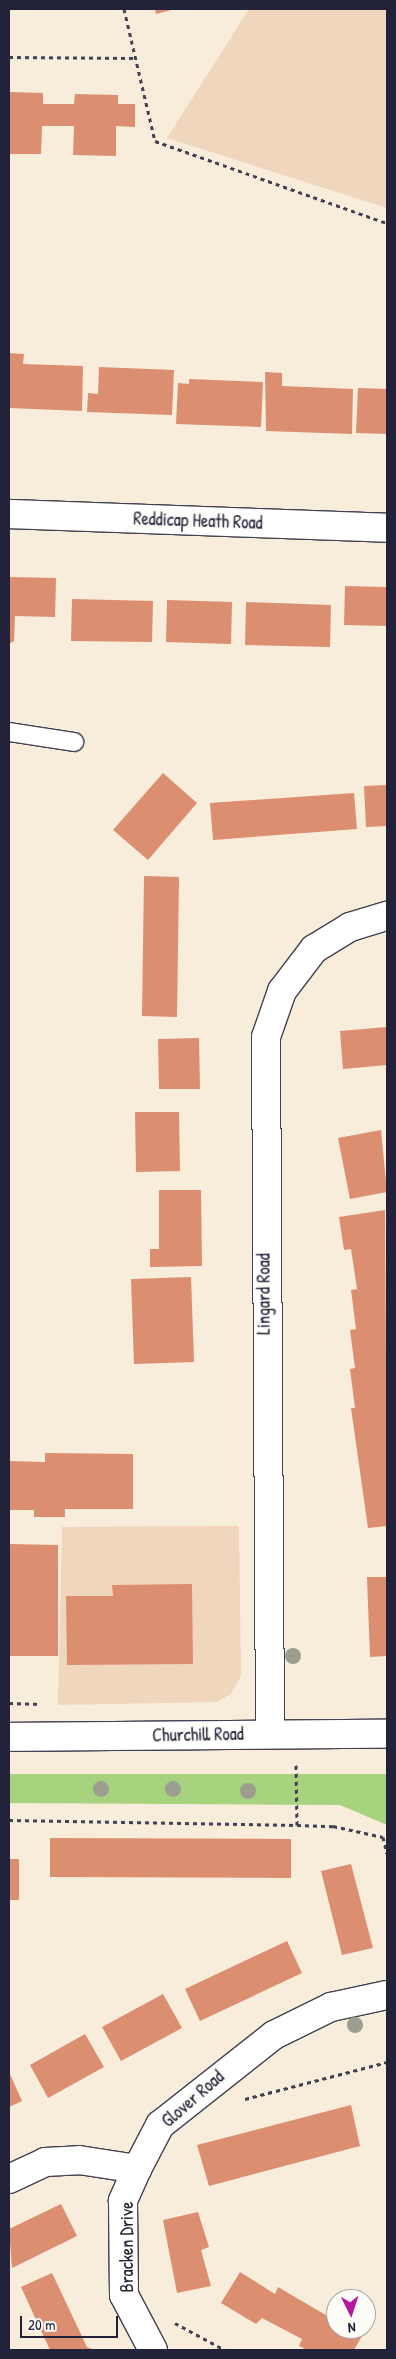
<!DOCTYPE html>
<html>
<head>
<meta charset="utf-8">
<style>
	body { margin:0 }
	#map { position:relative; width:396px; height:2359px; overflow:hidden; background:#f8ecdb; font-family:"Patrick Hand",sans-serif }
	div>[style] { position:absolute }
	[style*='--x'] { left:calc(var(--x)*1px); top:calc(var(--y)*1px); width:calc(var(--w)*1px); rotate:calc(var(--a)*1deg) }
	.built>* { inset:0; background:#f0d6bc }
	.green>* { inset:0; background:#a8d37e }
	.building>* { inset:0; background:#dc8e70 }
	.path>* { height:3px; margin-top:-1.5px; transform-origin:0; background:repeating-linear-gradient(90deg,#424053 0 4px,transparent 0 8px) }
	.roads { filter:drop-shadow(1px 0 #424053) drop-shadow(-1px 0 #424053) drop-shadow(0 1px #424053) drop-shadow(0 -1px #424053) }
	.lane>* { height:18px; margin:-9px; padding:0 9px; transform-origin:9px; border-radius:9px; background:#fff }
	.street>* { height:28px; margin:-14px; padding:0 14px; transform-origin:14px; border-radius:14px; background:#fff }
	.trees>* { width:16px; height:16px; margin:-8px; border-radius:50%; background:#9c9f90 }
	span { translate:-50% -50%; white-space:nowrap; text-align:center; line-height:1.15; -webkit-text-stroke:4px #fdfcf7; paint-order:stroke }
	.street-label { font-size:18px; color:#22223b }
	.frame { position:absolute; inset:0; border:10px solid #22223b; pointer-events:none }
	.north { position:absolute; left:326px; top:2289px; width:50px; height:50px; box-sizing:border-box; background:#fdfcf7; border:1px solid #a5a5ac; border-radius:50%; rotate:176deg; font-size:14px; font-weight:700; line-height:20px; text-align:center; color:#22223b }
	.north::after { content:''; display:block; margin:auto; width:18px; height:22px; background:#b5179e; clip-path:polygon(50% 0,100% 100%,50% 72%,0 100%) }
	.scale { position:absolute; left:20px; top:2316px; width:98px; height:22px; box-sizing:border-box; border:2px solid #22223b; border-top:0; padding-left:6px; font-size:15px; line-height:18px; white-space:nowrap; color:#22223b; -webkit-text-stroke:4px #fdfcf7; paint-order:stroke }
</style>
</head>
<body>
<div id="map">
	<div class="built">
		<div style="clip-path:polygon(249px 9px,387px 9px,387px 208px,167px 138px)"></div>
		<div style="clip-path:polygon(239px 1526px,241px 1676px,231px 1694px,217px 1702px,58px 1705px,62px 1527px)"></div>
	</div>
	<div class="green">
		<div style="clip-path:polygon(9px 1774px,387px 1774px,387px 1825px,340px 1805px,9px 1803px)"></div>
	</div>
	<div class="building">
		<div style="clip-path:polygon(155px 9px,175px 9px,156px 14px)"></div>
		<div style="clip-path:polygon(9px 92px,43px 93px,43px 104px,74px 104px,75px 94px,118px 95px,118px 104px,135px 104px,135px 127px,116px 126px,116px 156px,73px 155px,74px 126px,42px 126px,41px 154px,9px 154px)"></div>
		<div style="clip-path:polygon(9px 353px,24px 354px,23px 364px,83px 366px,82px 411px,9px 408px)"></div>
		<div style="clip-path:polygon(99px 367px,174px 370px,172px 415px,87px 412px,88px 393px,98px 394px)"></div>
		<div style="clip-path:polygon(265px 372px,282px 373px,282px 386px,353px 389px,352px 434px,266px 431px)"></div>
		<div style="clip-path:polygon(189px 379px,263px 382px,261px 427px,176px 424px,178px 383px,189px 384px)"></div>
		<div style="clip-path:polygon(358px 388px,387px 389px,387px 434px,356px 433px)"></div>
		<div style="clip-path:polygon(9px 577px,56px 578px,55px 617px,15px 616px,14px 641px,9px 644px)"></div>
		<div style="clip-path:polygon(345px 586px,387px 587px,387px 626px,344px 625px)"></div>
		<div style="clip-path:polygon(72px 599px,153px 601px,152px 642px,71px 641px)"></div>
		<div style="clip-path:polygon(167px 600px,232px 602px,231px 644px,166px 642px)"></div>
		<div style="clip-path:polygon(246px 602px,331px 605px,330px 647px,245px 645px)"></div>
		<div style="clip-path:polygon(163px 773px,197px 803px,148px 860px,113px 830px)"></div>
		<div style="clip-path:polygon(387px 785px,387px 826px,366px 827px,364px 786px)"></div>
		<div style="clip-path:polygon(354px 793px,357px 829px,213px 840px,210px 803px)"></div>
		<div style="clip-path:polygon(144px 876px,179px 877px,177px 1017px,142px 1016px)"></div>
		<div style="clip-path:polygon(387px 1027px,387px 1065px,343px 1069px,340px 1031px)"></div>
		<div style="clip-path:polygon(199px 1038px,200px 1089px,159px 1089px,158px 1039px)"></div>
		<div style="clip-path:polygon(135px 1112px,179px 1112px,180px 1171px,136px 1172px)"></div>
		<div style="clip-path:polygon(381px 1130px,387px 1192px,350px 1199px,338px 1138px)"></div>
		<div style="clip-path:polygon(159px 1190px,201px 1190px,202px 1266px,150px 1267px,150px 1249px,159px 1249px)"></div>
		<div style="clip-path:polygon(385px 1210px,387px 1526px,368px 1528px,351px 1408px,355px 1408px,350px 1369px,355px 1368px,350px 1330px,356px 1329px,351px 1290px,357px 1289px,351px 1249px,344px 1250px,339px 1217px)"></div>
		<div style="clip-path:polygon(191px 1277px,194px 1362px,134px 1364px,131px 1279px)"></div>
		<div style="clip-path:polygon(45px 1453px,133px 1454px,133px 1509px,65px 1509px,65px 1517px,34px 1517px,34px 1510px,9px 1510px,9px 1461px,45px 1462px)"></div>
		<div style="clip-path:polygon(9px 1544px,58px 1545px,58px 1656px,9px 1656px)"></div>
		<div style="clip-path:polygon(367px 1577px,387px 1577px,387px 1656px,370px 1657px)"></div>
		<div style="clip-path:polygon(192px 1584px,193px 1664px,67px 1665px,66px 1596px,113px 1596px,112px 1585px)"></div>
		<div style="clip-path:polygon(50px 1838px,291px 1839px,291px 1878px,50px 1877px)"></div>
		<div style="clip-path:polygon(9px 1859px,19px 1859px,19px 1900px,9px 1900px)"></div>
		<div style="clip-path:polygon(351px 1864px,373px 1948px,342px 1955px,321px 1871px)"></div>
		<div style="clip-path:polygon(287px 1941px,302px 1973px,200px 2021px,185px 1989px)"></div>
		<div style="clip-path:polygon(163px 1994px,182px 2028px,121px 2061px,102px 2027px)"></div>
		<div style="clip-path:polygon(85px 2034px,104px 2067px,48px 2098px,30px 2065px)"></div>
		<div style="clip-path:polygon(9px 2072px,22px 2101px,9px 2107px)"></div>
		<div style="clip-path:polygon(351px 2105px,360px 2146px,209px 2186px,197px 2145px)"></div>
		<div style="clip-path:polygon(61px 2204px,77px 2236px,12px 2268px,9px 2229px)"></div>
		<div style="clip-path:polygon(198px 2212px,209px 2247px,201px 2250px,211px 2286px,177px 2293px,163px 2220px)"></div>
		<div style="clip-path:polygon(240px 2272px,275px 2294px,278px 2287px,336px 2321px,336px 2329px,349px 2329px,362px 2336px,354px 2350px,307px 2350px,299px 2346px,302px 2339px,262px 2318px,256px 2324px,221px 2303px)"></div>
		<div style="clip-path:polygon(52px 2273px,87px 2347px,94px 2350px,50px 2350px,21px 2287px)"></div>
	</div>
	<div class="path">
		<div style="--x:124;--y:9;--w:136;--a:76.8"></div>
		<div style="--x:155;--y:141;--w:246;--a:19.5"></div>
		<div style="--x:9;--y:57;--w:126;--a:0.5"></div>
		<div style="--x:9;--y:1703;--w:32;--a:2"></div>
		<div style="--x:9;--y:1820;--w:288;--a:1"></div>
		<div style="--x:297;--y:1825;--w:60;--a:-91"></div>
		<div style="--x:297;--y:1825;--w:36;--a:2"></div>
		<div style="--x:333;--y:1826;--w:51;--a:12.4"></div>
		<div style="--x:383;--y:1837;--w:17;--a:77"></div>
		<div style="--x:245;--y:2099;--w:147;--a:-14.6"></div>
		<div style="--x:175;--y:2323;--w:57;--a:28.4"></div>
	</div>
	<div class="roads">
		<div class="lane">
			<div style="--x:9;--y:732;--w:66;--a:8.7"></div>
		</div>
		<div class="street">
			<div style="--x:9;--y:514;--w:378;--a:2.1"></div>
			<div style="--x:270;--y:1734;--w:697;--a:-90.33"></div>
			<div style="--x:266;--y:1037;--w:49;--a:-70.8"></div>
			<div style="--x:282;--y:991;--w:53;--a:-52.7"></div>
			<div style="--x:314;--y:949;--w:42;--a:-31.4"></div>
			<div style="--x:350;--y:927;--w:39;--a:-17"></div>
			<div style="--x:9;--y:1737;--w:378;--a:-0.5"></div>
			<div style="--x:137;--y:2169;--w:35;--a:114"></div>
			<div style="--x:123;--y:2201;--w:94;--a:89.4"></div>
			<div style="--x:124;--y:2295;--w:62;--a:62.2"></div>
			<div style="--x:9;--y:2179;--w:40;--a:-25"></div>
			<div style="--x:45;--y:2162;--w:34;--a:-3"></div>
			<div style="--x:79;--y:2160;--w:59;--a:8.8"></div>
			<div style="--x:137;--y:2169;--w:50;--a:-62.4"></div>
			<div style="--x:160;--y:2125;--w:145;--a:-38.3"></div>
			<div style="--x:274;--y:2035;--w:64;--a:-26.2"></div>
			<div style="--x:331;--y:2007;--w:57;--a:-12.1"></div>
		</div>
	</div>
	<div class="trees">
		<div style="left:293px;top:1656px"></div>
		<div style="left:101px;top:1789px"></div>
		<div style="left:173px;top:1789px"></div>
		<div style="left:248px;top:1791px"></div>
		<div style="left:355px;top:2025px"></div>
	</div>
	<div class="street-label">
		<span style="left:198px;top:521px;rotate:2deg">Reddicap Heath Road</span>
		<span style="left:264px;top:1294px;rotate:-90deg">Lingard Road</span>
		<span style="left:198px;top:1735px;rotate:-1deg">Churchill Road</span>
		<span style="left:193px;top:2099px;rotate:-41deg">Glover Road</span>
		<span style="left:127px;top:2247px;rotate:-90deg">Bracken Drive</span>
	</div>
	<div class="frame"></div>
	<div class="north">N</div>
	<div class="scale">20 m</div>
</div>
</body>
</html>
